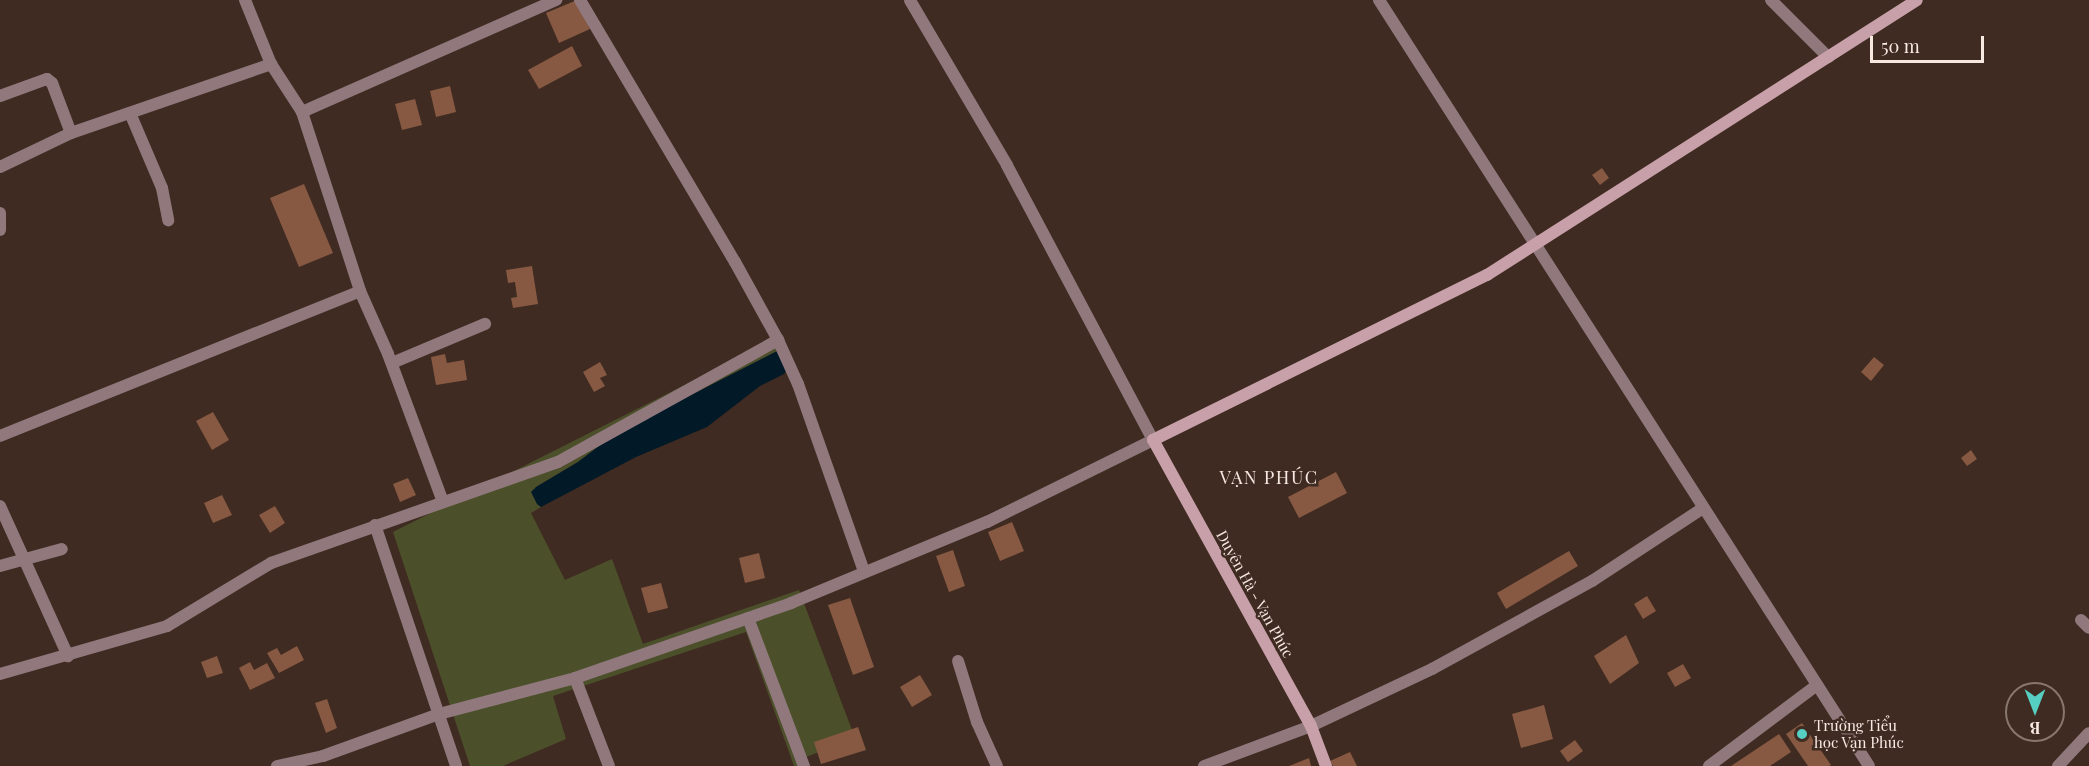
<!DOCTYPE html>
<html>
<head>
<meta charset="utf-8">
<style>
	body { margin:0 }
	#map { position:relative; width:2089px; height:766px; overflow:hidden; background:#3f2b21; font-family:"Playfair Display",serif }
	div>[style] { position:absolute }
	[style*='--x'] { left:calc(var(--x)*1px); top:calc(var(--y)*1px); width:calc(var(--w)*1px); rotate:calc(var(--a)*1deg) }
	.green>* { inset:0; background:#4c502a }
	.water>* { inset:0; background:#021928 }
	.building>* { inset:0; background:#875942 }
	.street>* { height:12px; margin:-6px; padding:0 6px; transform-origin:6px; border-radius:6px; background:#90787d }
	.secondary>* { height:12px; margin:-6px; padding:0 6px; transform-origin:6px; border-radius:6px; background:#c7a0a9 }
	.dots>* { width:16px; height:16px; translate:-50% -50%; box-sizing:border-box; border:3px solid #3f2b21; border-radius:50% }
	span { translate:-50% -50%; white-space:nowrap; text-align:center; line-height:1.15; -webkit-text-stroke:5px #3f2b21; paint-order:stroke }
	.street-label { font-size:15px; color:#f7e9e2 }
	.poi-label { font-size:15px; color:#f7e9e2 }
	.left { translate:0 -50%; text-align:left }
	.quarter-label { font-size:18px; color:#f7e9e2; letter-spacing:1.5px }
	.north { position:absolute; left:2005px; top:682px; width:60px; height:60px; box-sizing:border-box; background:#3f2b21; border:2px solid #89776e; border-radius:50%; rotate:180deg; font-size:16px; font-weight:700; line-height:24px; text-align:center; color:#f7e9e2 }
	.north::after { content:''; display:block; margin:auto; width:21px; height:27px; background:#57cec2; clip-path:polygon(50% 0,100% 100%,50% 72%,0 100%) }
	.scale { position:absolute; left:1870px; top:36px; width:114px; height:27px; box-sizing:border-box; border:3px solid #f7e9e2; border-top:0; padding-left:8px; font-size:18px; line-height:21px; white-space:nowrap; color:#f7e9e2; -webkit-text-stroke:4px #3f2b21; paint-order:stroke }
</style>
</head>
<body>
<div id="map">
	<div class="green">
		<div style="clip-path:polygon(776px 339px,781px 353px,776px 352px,615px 434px,578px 462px,536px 487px,537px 504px,541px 507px,531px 513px,565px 580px,612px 559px,643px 644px,799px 590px,855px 738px,806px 757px,809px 766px,794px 766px,746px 632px,553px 696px,566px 739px,503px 766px,470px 766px,393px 532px)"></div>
	</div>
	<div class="water">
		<div style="clip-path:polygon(777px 351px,781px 353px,786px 371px,784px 374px,760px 386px,707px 427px,636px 457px,541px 507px,537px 504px,531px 492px,536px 487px,578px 462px,615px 434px)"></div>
	</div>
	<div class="building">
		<div style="clip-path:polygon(577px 0,590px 29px,559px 43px,546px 13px)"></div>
		<div style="clip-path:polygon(572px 46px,582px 66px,539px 89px,528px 70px)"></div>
		<div style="clip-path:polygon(450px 86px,456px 112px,436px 117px,430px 91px)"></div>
		<div style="clip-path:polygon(415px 99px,422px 125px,402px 130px,395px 104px)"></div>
		<div style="clip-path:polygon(1602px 168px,1609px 178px,1600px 185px,1592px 175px)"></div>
		<div style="clip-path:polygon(304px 184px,333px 253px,299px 267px,270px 198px)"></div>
		<div style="clip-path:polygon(532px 266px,538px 304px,513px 308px,511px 298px,517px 297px,515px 282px,508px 283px,506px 270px)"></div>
		<div style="clip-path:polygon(445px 354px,447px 363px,464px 360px,467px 380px,436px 385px,431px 357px)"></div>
		<div style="clip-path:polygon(1874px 357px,1884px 365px,1871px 381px,1861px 372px)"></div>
		<div style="clip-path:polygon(600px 362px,607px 375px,600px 378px,605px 386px,594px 392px,583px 372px)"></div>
		<div style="clip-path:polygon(213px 412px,229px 440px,212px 450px,196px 421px)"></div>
		<div style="clip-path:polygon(1971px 450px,1977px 459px,1967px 466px,1961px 458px)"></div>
		<div style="clip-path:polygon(1336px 472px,1347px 493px,1299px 518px,1288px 497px)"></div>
		<div style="clip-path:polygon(408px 478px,416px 495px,400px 502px,393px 484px)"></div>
		<div style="clip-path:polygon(222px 495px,232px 515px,213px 523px,204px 503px)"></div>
		<div style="clip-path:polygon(275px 506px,285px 523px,270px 533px,259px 515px)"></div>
		<div style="clip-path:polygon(1012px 522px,1024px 551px,1000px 561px,988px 532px)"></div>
		<div style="clip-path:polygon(953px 550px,965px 586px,949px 592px,936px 556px)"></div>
		<div style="clip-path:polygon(1569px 551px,1578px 566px,1506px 609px,1497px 593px)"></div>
		<div style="clip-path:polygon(759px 553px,765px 578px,745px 583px,739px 558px)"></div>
		<div style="clip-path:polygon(661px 583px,668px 608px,648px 613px,641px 588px)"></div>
		<div style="clip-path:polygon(1647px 596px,1656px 611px,1643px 619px,1634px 604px)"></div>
		<div style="clip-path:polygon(850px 598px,874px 667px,853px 675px,828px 605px)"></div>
		<div style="clip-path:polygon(1626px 635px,1639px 663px,1610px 684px,1594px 656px)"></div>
		<div style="clip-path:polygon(297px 646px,304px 660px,279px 673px,267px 653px,277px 648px,281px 655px)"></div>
		<div style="clip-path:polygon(217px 656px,223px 673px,207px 678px,201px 662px)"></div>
		<div style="clip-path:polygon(250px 662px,254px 670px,267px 663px,275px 678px,250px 690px,239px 668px)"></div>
		<div style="clip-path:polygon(1683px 664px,1691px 678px,1675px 687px,1667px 673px)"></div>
		<div style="clip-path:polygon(920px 675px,932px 695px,912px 707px,900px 687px)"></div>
		<div style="clip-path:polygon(327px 699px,337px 728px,326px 733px,315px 703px)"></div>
		<div style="clip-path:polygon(1544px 705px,1553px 739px,1521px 748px,1512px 714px)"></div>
		<div style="clip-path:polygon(1802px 723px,1831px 765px,1829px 766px,1808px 766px,1786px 734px)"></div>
		<div style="clip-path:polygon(858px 727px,866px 750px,821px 764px,814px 742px)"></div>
		<div style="clip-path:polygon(1779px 734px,1791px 752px,1770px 766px,1731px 766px)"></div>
		<div style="clip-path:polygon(1575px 740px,1583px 751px,1568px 762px,1560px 751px)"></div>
		<div style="clip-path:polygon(1350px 752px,1357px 766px,1333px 766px,1330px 761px)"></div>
		<div style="clip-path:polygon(1309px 758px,1311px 766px,1289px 766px)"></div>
	</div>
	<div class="street">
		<div style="--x:245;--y:0;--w:69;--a:67.9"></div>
		<div style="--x:271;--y:64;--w:57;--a:57.1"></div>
		<div style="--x:302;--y:112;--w:188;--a:72"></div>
		<div style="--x:360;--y:291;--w:69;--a:66"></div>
		<div style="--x:388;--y:354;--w:158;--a:69.6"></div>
		<div style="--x:580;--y:0;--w:304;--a:59.4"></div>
		<div style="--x:735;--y:262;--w:89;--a:61.1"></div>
		<div style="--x:778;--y:340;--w:48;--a:65.6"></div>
		<div style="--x:798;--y:384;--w:198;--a:70.6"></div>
		<div style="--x:1379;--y:0;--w:909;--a:57.39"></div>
		<div style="--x:1771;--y:0;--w:81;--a:45"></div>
		<div style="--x:0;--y:96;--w:50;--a:-19.9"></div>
		<div style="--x:47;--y:79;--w:6;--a:39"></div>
		<div style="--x:52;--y:83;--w:53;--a:69.2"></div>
		<div style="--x:302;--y:112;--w:278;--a:-23.8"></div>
		<div style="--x:130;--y:113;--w:82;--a:66.9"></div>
		<div style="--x:162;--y:188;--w:33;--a:79"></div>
		<div style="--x:0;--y:167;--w:79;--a:-25.6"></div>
		<div style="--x:71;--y:133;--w:212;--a:-19"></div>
		<div style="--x:0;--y:213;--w:17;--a:90"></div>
		<div style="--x:392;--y:363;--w:101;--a:-22.8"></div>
		<div style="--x:0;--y:436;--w:388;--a:-21.9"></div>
		<div style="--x:0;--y:506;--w:165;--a:65.6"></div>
		<div style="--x:375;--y:525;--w:254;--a:71.4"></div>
		<div style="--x:0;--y:566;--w:64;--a:-15.3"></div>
		<div style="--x:748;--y:618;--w:158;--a:69.3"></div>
		<div style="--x:2081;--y:620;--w:11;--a:45"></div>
		<div style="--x:958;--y:661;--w:64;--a:72.7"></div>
		<div style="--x:977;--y:722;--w:48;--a:65.6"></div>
		<div style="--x:0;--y:674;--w:174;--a:-16"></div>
		<div style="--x:167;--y:626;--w:122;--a:-31.2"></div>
		<div style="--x:271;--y:563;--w:304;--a:-19.4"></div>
		<div style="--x:558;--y:462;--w:252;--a:-29"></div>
		<div style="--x:575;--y:678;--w:94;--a:68.9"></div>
		<div style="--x:277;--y:766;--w:47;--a:-12.3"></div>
		<div style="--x:323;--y:756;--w:123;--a:-19.9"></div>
		<div style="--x:439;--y:714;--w:141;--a:-14.8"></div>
		<div style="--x:575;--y:678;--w:229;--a:-19.1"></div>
		<div style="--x:791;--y:603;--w:212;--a:-22.5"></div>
		<div style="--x:987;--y:522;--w:185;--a:-26.3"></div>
		<div style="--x:1153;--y:440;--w:311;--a:-118"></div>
		<div style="--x:1007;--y:165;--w:191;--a:-120.5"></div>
		<div style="--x:1204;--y:766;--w:114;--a:-20.5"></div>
		<div style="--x:1311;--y:726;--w:134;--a:-25.2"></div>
		<div style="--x:1432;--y:669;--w:183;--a:-28.8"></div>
		<div style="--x:1592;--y:581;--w:133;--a:-33.3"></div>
		<div style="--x:1709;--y:766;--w:135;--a:-36.9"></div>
		<div style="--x:2058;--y:766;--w:45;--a:-46.8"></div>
	</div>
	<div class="secondary">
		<div style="--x:1326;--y:766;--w:43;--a:-110.6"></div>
		<div style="--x:1311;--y:726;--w:327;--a:-118.9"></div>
		<div style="--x:1153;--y:440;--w:373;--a:-26.3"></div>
		<div style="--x:1487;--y:275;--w:510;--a:-32.6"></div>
	</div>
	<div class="dots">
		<div style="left:1802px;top:734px;background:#57cec2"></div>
	</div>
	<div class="street-label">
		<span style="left:1255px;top:594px;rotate:61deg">Duyên Hà - Vạn Phúc</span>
	</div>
	<div class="poi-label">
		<span class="left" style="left:1814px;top:734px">Trường Tiểu<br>học Vạn Phúc</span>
	</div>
	<div class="quarter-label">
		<span style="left:1269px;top:477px">VẠN PHÚC</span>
	</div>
	<div class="north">B</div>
	<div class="scale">50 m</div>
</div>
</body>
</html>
